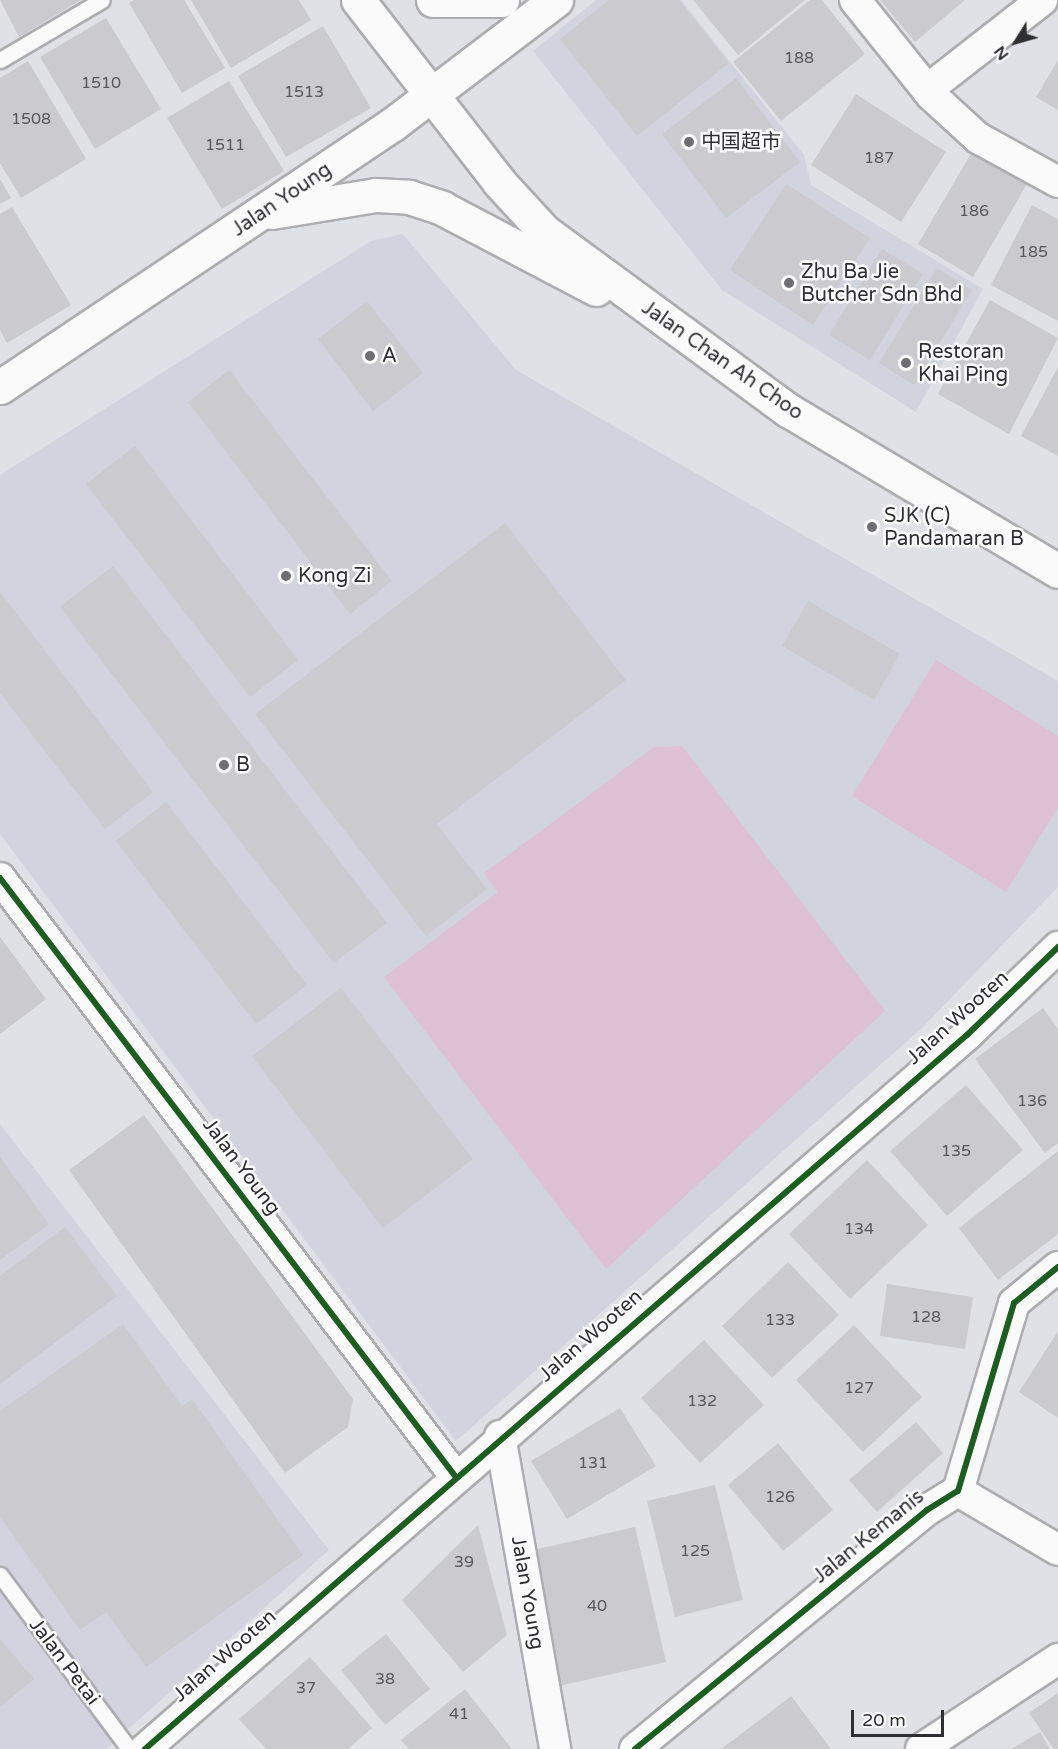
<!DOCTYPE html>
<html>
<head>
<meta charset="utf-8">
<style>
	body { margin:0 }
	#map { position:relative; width:1058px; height:1749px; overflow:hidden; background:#e0e1e6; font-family:"Varela Round","Noto Sans SC",sans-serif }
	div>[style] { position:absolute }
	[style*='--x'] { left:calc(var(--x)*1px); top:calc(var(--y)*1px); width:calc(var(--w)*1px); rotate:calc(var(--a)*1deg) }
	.built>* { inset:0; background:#d1d3de }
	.green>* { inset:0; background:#ddc0d4 }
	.building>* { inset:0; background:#cbcace }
	.roads { filter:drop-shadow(2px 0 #adadb1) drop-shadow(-2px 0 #adadb1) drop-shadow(0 2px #adadb1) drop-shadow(0 -2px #adadb1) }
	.lane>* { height:15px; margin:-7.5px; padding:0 7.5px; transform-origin:7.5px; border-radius:7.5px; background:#fafafb }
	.street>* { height:30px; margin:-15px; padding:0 15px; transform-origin:15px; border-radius:15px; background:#fafafb }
	.secondary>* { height:33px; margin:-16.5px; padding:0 16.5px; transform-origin:16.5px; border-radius:16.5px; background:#fafafb }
	.cycleway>* { height:6px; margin:-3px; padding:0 3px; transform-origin:3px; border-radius:3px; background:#1b5e20 }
	.dots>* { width:16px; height:16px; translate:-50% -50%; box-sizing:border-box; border:3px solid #fff; border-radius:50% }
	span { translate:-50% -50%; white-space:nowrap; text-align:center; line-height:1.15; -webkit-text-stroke:5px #fff; paint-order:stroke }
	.number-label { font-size:16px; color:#58575b }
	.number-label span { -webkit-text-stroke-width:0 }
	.poi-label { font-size:20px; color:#2f2f33 }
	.left { translate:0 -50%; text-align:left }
	.street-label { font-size:20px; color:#2f2f33 }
	.north { position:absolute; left:986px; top:12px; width:60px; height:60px; -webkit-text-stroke:4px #fff; paint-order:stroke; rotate:233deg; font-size:16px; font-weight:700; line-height:24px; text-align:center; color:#2f2f33 }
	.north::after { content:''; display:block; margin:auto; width:21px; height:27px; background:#2f2f33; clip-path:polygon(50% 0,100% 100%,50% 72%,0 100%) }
	.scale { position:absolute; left:851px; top:1710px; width:93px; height:27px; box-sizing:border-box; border:3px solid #2f2f33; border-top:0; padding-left:8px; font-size:18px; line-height:21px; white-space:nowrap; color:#2f2f33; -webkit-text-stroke:4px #fff; paint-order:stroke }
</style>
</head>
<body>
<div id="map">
	<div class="built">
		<div style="clip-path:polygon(596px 0,681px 0,804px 155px,811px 185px,983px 289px,916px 412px,722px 290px,533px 51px)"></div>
		<div style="clip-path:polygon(403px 234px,516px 370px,1058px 681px,1058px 887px,923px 1027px,456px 1441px,0 834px,0 475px,371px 241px)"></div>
		<div style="clip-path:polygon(0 1124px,329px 1550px,106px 1749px,0 1749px)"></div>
	</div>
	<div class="green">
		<div style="clip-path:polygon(936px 660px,1058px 736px,1058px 807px,1006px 892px,852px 796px)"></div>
		<div style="clip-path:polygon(682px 746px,885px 1011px,606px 1269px,384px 977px,498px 892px,484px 873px,654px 747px)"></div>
	</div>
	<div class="building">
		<div style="clip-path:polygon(0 0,81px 0,19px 37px)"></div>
		<div style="clip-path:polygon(134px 0,184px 0,225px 68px,182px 93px,129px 3px)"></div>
		<div style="clip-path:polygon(191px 0,299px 0,311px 20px,231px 68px)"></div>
		<div style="clip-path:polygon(609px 0,679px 0,729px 63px,637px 136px,560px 39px)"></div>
		<div style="clip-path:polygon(693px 0,805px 0,738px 55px)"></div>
		<div style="clip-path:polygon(810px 0,822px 0,865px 54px,781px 121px,733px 62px)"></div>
		<div style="clip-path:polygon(880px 0,965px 0,915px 42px)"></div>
		<div style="clip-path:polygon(106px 18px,161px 109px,95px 149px,40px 57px)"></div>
		<div style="clip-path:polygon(323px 26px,371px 108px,286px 157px,238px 76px)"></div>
		<div style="clip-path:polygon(1058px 60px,1058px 110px,1036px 97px)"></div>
		<div style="clip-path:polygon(28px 61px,86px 159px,21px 198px,0 163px,0 78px)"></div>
		<div style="clip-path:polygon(736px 78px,800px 162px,726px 218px,662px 134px)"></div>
		<div style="clip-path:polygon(229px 81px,284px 171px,222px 209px,167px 118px)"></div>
		<div style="clip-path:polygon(856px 94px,946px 152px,901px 222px,811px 165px)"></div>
		<div style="clip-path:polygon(976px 145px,1031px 177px,973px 277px,918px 244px)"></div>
		<div style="clip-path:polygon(0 179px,11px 198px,0 204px)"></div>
		<div style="clip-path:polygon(786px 184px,870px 238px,813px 325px,730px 270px)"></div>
		<div style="clip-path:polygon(1032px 205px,1058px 219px,1058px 321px,991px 285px)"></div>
		<div style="clip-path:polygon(12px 207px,71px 305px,7px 343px,0 330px,0 214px)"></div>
		<div style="clip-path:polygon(882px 249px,923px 274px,870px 360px,829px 335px)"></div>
		<div style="clip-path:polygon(937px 268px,972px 290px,914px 385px,879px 363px)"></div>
		<div style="clip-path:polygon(990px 300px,1058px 338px,1009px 434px,938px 394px)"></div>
		<div style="clip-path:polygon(367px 301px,423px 373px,373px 411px,318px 339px)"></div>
		<div style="clip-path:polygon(1058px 367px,1058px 456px,1021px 436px)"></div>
		<div style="clip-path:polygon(229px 370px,392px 581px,350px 614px,188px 402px)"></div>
		<div style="clip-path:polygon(135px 446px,298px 660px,250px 697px,86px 484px)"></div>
		<div style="clip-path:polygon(505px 523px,626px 680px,437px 824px,487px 889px,426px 936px,255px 714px)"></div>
		<div style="clip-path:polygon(113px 566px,387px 923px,334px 963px,60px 607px)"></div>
		<div style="clip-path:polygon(0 592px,153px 792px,105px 829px,0 693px)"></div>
		<div style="clip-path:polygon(808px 601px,900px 654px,874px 700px,782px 646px)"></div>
		<div style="clip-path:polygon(166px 802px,307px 985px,256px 1024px,116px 841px)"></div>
		<div style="clip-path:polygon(0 937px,46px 999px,0 1034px)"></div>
		<div style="clip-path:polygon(341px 988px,473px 1159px,383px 1228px,252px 1056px)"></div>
		<div style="clip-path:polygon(1043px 1008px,1058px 1029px,1058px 1143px,1045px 1153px,975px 1059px)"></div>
		<div style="clip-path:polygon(966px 1085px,1023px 1150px,947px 1216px,890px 1151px)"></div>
		<div style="clip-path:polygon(144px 1115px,353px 1399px,348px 1427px,285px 1473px,69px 1170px)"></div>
		<div style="clip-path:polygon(1058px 1151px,1058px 1234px,998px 1280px,959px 1228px)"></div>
		<div style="clip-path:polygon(0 1157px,49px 1224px,0 1260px)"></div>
		<div style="clip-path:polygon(867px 1160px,928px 1225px,850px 1299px,789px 1234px)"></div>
		<div style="clip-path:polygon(65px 1227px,117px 1296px,0 1384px,0 1276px)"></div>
		<div style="clip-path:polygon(788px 1262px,839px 1315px,772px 1378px,722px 1326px)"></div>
		<div style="clip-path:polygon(887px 1284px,973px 1297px,965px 1349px,880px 1336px)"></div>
		<div style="clip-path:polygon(123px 1324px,182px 1406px,192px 1399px,303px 1555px,146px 1667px,106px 1612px,80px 1630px,0 1517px,0 1411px)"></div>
		<div style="clip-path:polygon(854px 1325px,922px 1397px,863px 1452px,796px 1380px)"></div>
		<div style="clip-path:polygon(1058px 1331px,1058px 1418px,1019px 1392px)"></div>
		<div style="clip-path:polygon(704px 1340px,764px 1405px,700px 1463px,641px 1398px)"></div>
		<div style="clip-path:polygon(620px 1408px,656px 1466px,567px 1519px,531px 1461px)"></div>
		<div style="clip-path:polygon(916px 1422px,943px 1453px,877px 1512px,849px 1480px)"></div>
		<div style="clip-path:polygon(778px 1443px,833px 1510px,783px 1551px,728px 1485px)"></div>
		<div style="clip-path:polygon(715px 1485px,743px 1600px,675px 1617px,647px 1501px)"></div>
		<div style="clip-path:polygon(478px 1525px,507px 1635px,463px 1672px,402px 1600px)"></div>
		<div style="clip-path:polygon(635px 1527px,666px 1662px,559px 1686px,529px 1551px)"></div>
		<div style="clip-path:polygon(386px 1634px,430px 1689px,385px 1725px,341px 1670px)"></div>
		<div style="clip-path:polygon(0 1639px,34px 1679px,0 1707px)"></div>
		<div style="clip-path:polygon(310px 1657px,372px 1728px,348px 1749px,266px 1749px,239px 1719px)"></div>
		<div style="clip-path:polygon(465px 1689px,512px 1749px,409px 1749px,401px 1740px)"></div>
		<div style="clip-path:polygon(1058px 1693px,1058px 1749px,1054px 1749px,1029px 1713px)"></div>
		<div style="clip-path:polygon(791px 1696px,831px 1749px,721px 1749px)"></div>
		<div style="clip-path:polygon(1040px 1732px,1050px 1749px,1011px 1749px)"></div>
	</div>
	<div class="roads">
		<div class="lane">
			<div style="--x:0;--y:60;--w:118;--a:-30.5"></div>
			<div style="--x:0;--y:1575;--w:217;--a:53.4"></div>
		</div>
		<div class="street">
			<div style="--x:855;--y:0;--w:122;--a:51.3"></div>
			<div style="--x:931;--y:95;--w:64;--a:42.5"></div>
			<div style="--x:978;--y:138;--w:91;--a:28.8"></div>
			<div style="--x:927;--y:90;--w:146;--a:-38"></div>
			<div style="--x:0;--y:878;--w:751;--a:52.73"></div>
			<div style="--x:500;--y:1436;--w:318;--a:80"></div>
			<div style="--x:958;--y:1491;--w:116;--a:30.5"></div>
			<div style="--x:145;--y:1749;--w:1089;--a:-40.98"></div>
			<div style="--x:967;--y:1035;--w:127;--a:-44"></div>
			<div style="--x:635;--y:1749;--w:377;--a:-39.3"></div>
			<div style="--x:927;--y:1510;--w:36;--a:-32"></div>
			<div style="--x:958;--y:1491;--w:196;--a:-73.4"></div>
			<div style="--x:1014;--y:1303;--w:57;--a:-39.3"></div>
			<div style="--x:921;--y:1749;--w:164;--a:-33.3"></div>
		</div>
		<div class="secondary">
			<div style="--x:358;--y:0;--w:230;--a:52.2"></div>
			<div style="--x:499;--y:182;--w:67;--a:47.4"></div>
			<div style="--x:544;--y:231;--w:303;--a:36.3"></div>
			<div style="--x:788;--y:410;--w:314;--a:30.8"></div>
			<div style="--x:433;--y:0;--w:69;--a:0"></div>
			<div style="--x:272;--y:212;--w:105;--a:-9.3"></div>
			<div style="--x:376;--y:195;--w:33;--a:3"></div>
			<div style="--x:409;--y:197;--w:35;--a:18"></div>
			<div style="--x:442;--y:208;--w:174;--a:27.7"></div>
			<div style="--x:0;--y:387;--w:473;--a:-33.8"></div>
			<div style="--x:393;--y:124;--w:205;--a:-37.3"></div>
		</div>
	</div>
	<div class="cycleway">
		<div style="--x:0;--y:878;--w:751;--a:52.73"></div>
		<div style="--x:145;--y:1749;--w:1089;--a:-40.98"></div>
		<div style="--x:967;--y:1035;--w:127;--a:-44"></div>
		<div style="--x:635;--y:1749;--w:377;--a:-39.3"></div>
		<div style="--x:927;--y:1510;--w:36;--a:-32"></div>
		<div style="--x:958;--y:1491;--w:196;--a:-73.4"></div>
		<div style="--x:1014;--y:1303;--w:57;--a:-39.3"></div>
	</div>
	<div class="dots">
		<div style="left:689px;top:142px;background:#6d6d72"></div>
		<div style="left:789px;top:283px;background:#6d6d72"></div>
		<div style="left:370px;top:356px;background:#6d6d72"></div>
		<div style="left:906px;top:363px;background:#6d6d72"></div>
		<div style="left:872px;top:527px;background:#6d6d72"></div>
		<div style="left:286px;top:576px;background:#6d6d72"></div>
		<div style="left:224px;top:765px;background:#6d6d72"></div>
	</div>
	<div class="number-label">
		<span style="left:799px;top:58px">188</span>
		<span style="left:101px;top:83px">1510</span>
		<span style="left:304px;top:92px">1513</span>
		<span style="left:31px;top:119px">1508</span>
		<span style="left:225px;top:145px">1511</span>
		<span style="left:879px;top:158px">187</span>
		<span style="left:974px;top:211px">186</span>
		<span style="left:1033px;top:252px">185</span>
		<span style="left:1032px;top:1101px">136</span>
		<span style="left:956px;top:1151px">135</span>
		<span style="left:859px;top:1229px">134</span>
		<span style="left:926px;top:1317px">128</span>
		<span style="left:780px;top:1320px">133</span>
		<span style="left:859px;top:1388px">127</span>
		<span style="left:702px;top:1401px">132</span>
		<span style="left:593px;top:1463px">131</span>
		<span style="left:780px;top:1497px">126</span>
		<span style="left:695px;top:1551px">125</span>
		<span style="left:464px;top:1562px">39</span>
		<span style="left:597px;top:1606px">40</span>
		<span style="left:385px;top:1679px">38</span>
		<span style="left:306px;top:1688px">37</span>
		<span style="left:459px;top:1714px">41</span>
	</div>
	<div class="poi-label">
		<span class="left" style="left:701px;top:142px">中国超市</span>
		<span class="left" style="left:801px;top:284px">Zhu Ba Jie<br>Butcher Sdn Bhd</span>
		<span class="left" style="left:918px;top:364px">Restoran<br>Khai Ping</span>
		<span class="left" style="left:382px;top:356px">A</span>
		<span class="left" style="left:884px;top:528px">SJK (C)<br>Pandamaran B</span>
		<span class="left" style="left:298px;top:576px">Kong Zi</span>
		<span class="left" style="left:236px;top:765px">B</span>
	</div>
	<div class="street-label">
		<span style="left:282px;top:200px;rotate:-34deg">Jalan Young</span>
		<span style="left:722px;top:361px;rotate:35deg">Jalan Chan Ah Choo</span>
		<span style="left:958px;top:1018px;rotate:-42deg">Jalan Wooten</span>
		<span style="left:241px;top:1167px;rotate:53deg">Jalan Young</span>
		<span style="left:591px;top:1336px;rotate:-41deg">Jalan Wooten</span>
		<span style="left:869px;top:1537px;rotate:-39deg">Jalan Kemanis</span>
		<span style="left:527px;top:1593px;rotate:80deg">Jalan Young</span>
		<span style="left:225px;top:1656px;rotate:-41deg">Jalan Wooten</span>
		<span style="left:64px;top:1662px;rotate:53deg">Jalan Petai</span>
	</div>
	<div class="north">N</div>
	<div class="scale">20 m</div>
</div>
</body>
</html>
